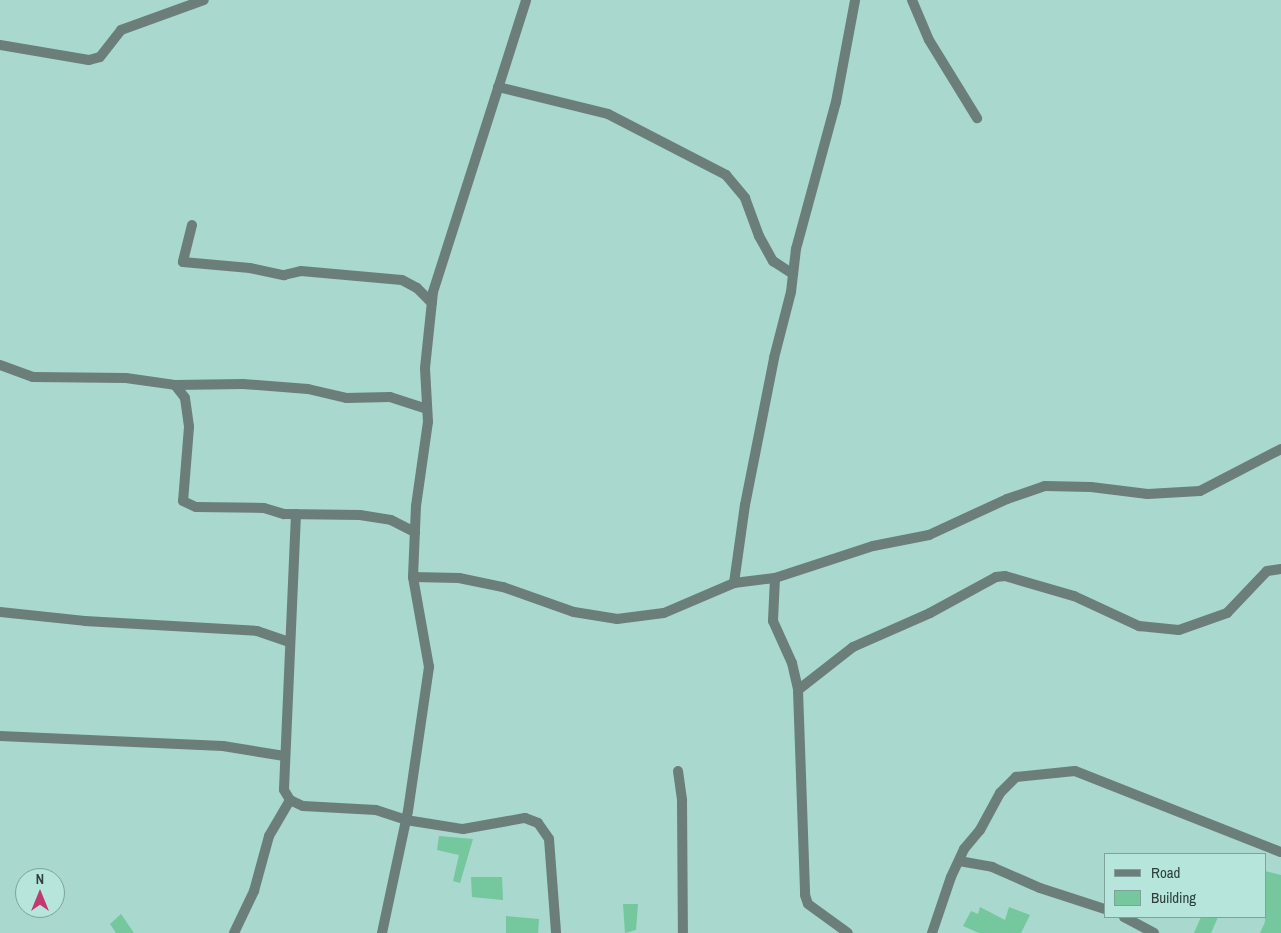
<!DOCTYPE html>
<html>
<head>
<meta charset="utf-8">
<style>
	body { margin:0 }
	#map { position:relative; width:1281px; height:933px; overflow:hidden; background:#a8d8ce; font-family:"Archivo Narrow",sans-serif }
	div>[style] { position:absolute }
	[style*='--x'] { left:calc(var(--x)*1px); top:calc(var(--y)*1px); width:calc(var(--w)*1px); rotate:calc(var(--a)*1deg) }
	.building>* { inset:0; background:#75c79e }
	.street>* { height:10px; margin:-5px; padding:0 5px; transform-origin:5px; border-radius:5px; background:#6b7e7a }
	span { translate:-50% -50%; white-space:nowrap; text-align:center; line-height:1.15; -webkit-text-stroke:4.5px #b5e5db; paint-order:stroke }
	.legend { position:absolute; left:1104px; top:853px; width:162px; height:65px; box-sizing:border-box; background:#b5e5db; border:1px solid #7fa39b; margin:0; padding:6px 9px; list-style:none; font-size:15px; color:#2d403c }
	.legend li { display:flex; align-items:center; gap:10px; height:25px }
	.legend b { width:25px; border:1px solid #7fa39b }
	.north { position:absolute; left:15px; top:868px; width:50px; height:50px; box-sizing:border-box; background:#b5e5db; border:1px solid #7fa39b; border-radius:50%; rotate:0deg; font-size:14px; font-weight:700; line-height:20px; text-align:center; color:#2d403c }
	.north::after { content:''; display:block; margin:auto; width:18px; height:22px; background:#c3396f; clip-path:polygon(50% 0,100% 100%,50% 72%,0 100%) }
</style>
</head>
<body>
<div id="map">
	<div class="building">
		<div style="clip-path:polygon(439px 836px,473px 839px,460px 883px,453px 881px,459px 855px,437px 850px)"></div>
		<div style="clip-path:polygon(1265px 871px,1281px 875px,1281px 933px,1260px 933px,1265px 922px)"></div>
		<div style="clip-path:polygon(471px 877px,502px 877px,503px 900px,472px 897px)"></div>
		<div style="clip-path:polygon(623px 904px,638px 904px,636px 930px,625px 933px)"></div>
		<div style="clip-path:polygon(980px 907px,1005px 920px,1009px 907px,1030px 915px,1021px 933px,979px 933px,963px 926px,971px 911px,978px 914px)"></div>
		<div style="clip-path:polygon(121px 914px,134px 933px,116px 933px,110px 924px)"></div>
		<div style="clip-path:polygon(506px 916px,539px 919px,538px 933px,506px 933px)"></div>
		<div style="clip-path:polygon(1201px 917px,1218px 917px,1211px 933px,1194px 933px)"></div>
	</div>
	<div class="street">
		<div style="--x:912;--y:0;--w:43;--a:67"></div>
		<div style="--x:929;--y:40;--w:92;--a:58.4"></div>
		<div style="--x:0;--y:45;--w:90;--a:9.6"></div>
		<div style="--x:89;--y:60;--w:11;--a:-15"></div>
		<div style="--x:100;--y:57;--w:34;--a:-52"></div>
		<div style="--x:121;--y:30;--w:88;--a:-19.9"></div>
		<div style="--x:498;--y:87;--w:113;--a:13.8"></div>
		<div style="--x:608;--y:114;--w:133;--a:27.3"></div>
		<div style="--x:726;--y:175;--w:30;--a:50"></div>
		<div style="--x:745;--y:198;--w:40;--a:69.8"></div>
		<div style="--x:759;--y:236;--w:29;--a:61"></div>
		<div style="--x:773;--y:261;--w:24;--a:33"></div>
		<div style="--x:192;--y:225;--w:38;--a:104"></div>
		<div style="--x:183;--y:262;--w:67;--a:5.1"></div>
		<div style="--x:250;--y:268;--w:35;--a:12"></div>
		<div style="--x:284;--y:275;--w:17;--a:-13"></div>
		<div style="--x:301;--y:271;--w:101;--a:5.1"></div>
		<div style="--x:402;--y:280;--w:17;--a:28"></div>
		<div style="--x:417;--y:288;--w:21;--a:45"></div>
		<div style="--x:0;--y:365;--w:35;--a:20"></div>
		<div style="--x:33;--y:377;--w:93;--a:0.6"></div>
		<div style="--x:126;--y:378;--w:49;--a:8.1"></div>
		<div style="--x:175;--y:385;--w:16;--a:52"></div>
		<div style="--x:185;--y:398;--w:29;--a:82"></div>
		<div style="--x:189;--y:427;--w:74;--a:94.6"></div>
		<div style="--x:183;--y:501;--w:14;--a:25"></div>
		<div style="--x:196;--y:507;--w:68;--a:0.8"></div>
		<div style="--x:264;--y:508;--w:21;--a:17"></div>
		<div style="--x:284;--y:514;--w:76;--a:0.8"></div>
		<div style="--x:360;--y:515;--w:31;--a:9"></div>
		<div style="--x:391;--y:520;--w:27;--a:27"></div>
		<div style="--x:175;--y:385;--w:68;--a:-0.8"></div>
		<div style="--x:243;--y:384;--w:65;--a:4.4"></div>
		<div style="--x:308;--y:389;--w:39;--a:13"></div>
		<div style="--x:346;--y:398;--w:44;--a:-1.3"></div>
		<div style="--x:390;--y:397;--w:39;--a:18"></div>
		<div style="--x:296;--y:514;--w:276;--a:92.5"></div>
		<div style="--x:284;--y:790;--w:12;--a:59"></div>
		<div style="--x:290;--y:800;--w:14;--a:25"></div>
		<div style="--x:303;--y:806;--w:73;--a:3.1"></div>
		<div style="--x:376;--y:810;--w:32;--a:18"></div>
		<div style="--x:406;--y:820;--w:58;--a:9"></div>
		<div style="--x:463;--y:829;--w:63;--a:-10.1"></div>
		<div style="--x:525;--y:818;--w:14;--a:21"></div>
		<div style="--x:538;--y:823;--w:19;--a:55"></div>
		<div style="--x:549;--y:839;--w:94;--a:85.7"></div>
		<div style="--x:413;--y:577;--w:46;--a:1.2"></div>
		<div style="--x:459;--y:578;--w:45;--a:11.6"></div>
		<div style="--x:503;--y:587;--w:75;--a:19.4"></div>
		<div style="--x:574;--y:612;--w:44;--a:9.2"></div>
		<div style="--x:617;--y:619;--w:47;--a:-7.3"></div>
		<div style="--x:664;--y:613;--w:76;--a:-23.2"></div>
		<div style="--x:734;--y:583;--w:41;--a:-7"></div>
		<div style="--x:775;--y:578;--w:103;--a:-18.1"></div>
		<div style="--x:873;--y:546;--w:57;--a:-11.1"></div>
		<div style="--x:929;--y:535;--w:86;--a:-24.8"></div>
		<div style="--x:1007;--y:499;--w:40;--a:-18.9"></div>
		<div style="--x:1045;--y:486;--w:46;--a:1.2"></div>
		<div style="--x:1091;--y:487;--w:57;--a:7"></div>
		<div style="--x:1148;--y:494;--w:52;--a:-3.3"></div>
		<div style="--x:1200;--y:491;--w:91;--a:-27.4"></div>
		<div style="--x:775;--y:578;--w:43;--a:92.7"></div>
		<div style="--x:773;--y:621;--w:46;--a:65.7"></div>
		<div style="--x:792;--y:663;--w:28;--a:77"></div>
		<div style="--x:798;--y:690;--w:205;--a:88"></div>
		<div style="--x:805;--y:895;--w:9;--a:72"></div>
		<div style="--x:808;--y:904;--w:49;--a:35.9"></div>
		<div style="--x:734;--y:583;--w:79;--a:-82"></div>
		<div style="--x:745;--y:505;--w:150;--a:-78.8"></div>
		<div style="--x:774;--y:358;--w:68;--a:-75.6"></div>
		<div style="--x:791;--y:292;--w:43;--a:-83.4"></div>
		<div style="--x:796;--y:249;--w:152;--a:-74.8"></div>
		<div style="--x:836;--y:102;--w:104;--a:-79.4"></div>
		<div style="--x:0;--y:612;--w:85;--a:6"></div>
		<div style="--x:85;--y:621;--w:172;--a:3.3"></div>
		<div style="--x:257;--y:631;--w:34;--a:19"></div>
		<div style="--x:798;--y:690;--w:70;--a:-38"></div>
		<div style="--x:853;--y:647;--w:84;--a:-23.8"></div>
		<div style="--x:930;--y:613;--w:75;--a:-28.6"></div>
		<div style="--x:996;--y:577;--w:9;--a:-6"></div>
		<div style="--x:1005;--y:576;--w:72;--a:16.2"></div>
		<div style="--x:1074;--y:596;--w:72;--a:24.8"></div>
		<div style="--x:1139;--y:626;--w:40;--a:5.7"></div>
		<div style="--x:1179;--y:630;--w:51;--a:-19.5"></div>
		<div style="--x:1227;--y:613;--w:58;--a:-46.4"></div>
		<div style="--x:1267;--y:571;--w:14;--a:-8"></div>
		<div style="--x:0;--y:736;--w:223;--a:2.6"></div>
		<div style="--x:223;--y:746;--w:62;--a:9.3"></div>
		<div style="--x:678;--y:771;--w:30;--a:82"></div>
		<div style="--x:682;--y:801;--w:132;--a:89.6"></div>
		<div style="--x:959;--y:861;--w:34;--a:10"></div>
		<div style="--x:992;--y:867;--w:52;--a:23.6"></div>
		<div style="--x:1040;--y:888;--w:68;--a:17.9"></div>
		<div style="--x:1124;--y:917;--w:34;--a:28"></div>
		<div style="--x:234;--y:933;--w:47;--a:-64.5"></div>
		<div style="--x:254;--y:891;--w:57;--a:-74.7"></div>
		<div style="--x:269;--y:836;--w:42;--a:-59.7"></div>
		<div style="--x:382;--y:933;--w:125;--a:-78"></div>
		<div style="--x:408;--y:811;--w:146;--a:-81.7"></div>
		<div style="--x:429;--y:667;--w:91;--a:-100.1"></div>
		<div style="--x:413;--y:577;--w:71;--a:-87.6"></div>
		<div style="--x:416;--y:506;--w:85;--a:-81.9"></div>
		<div style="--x:428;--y:422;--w:54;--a:-93.2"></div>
		<div style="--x:425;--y:368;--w:76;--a:-84"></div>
		<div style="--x:433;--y:292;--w:306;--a:-72.3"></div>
		<div style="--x:932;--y:933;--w:59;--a:-71.3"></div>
		<div style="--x:951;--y:877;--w:31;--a:-65"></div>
		<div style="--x:964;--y:849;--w:25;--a:-50"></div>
		<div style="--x:980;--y:830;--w:42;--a:-61.6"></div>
		<div style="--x:1000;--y:793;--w:23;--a:-45"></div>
		<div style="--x:1016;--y:777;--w:59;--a:-5.8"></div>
		<div style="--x:1075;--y:771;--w:221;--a:21.5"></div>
	</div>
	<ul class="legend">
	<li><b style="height:6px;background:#6b7e7a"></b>Road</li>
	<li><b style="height:14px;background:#75c79e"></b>Building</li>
	</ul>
	<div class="north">N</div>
</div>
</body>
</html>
